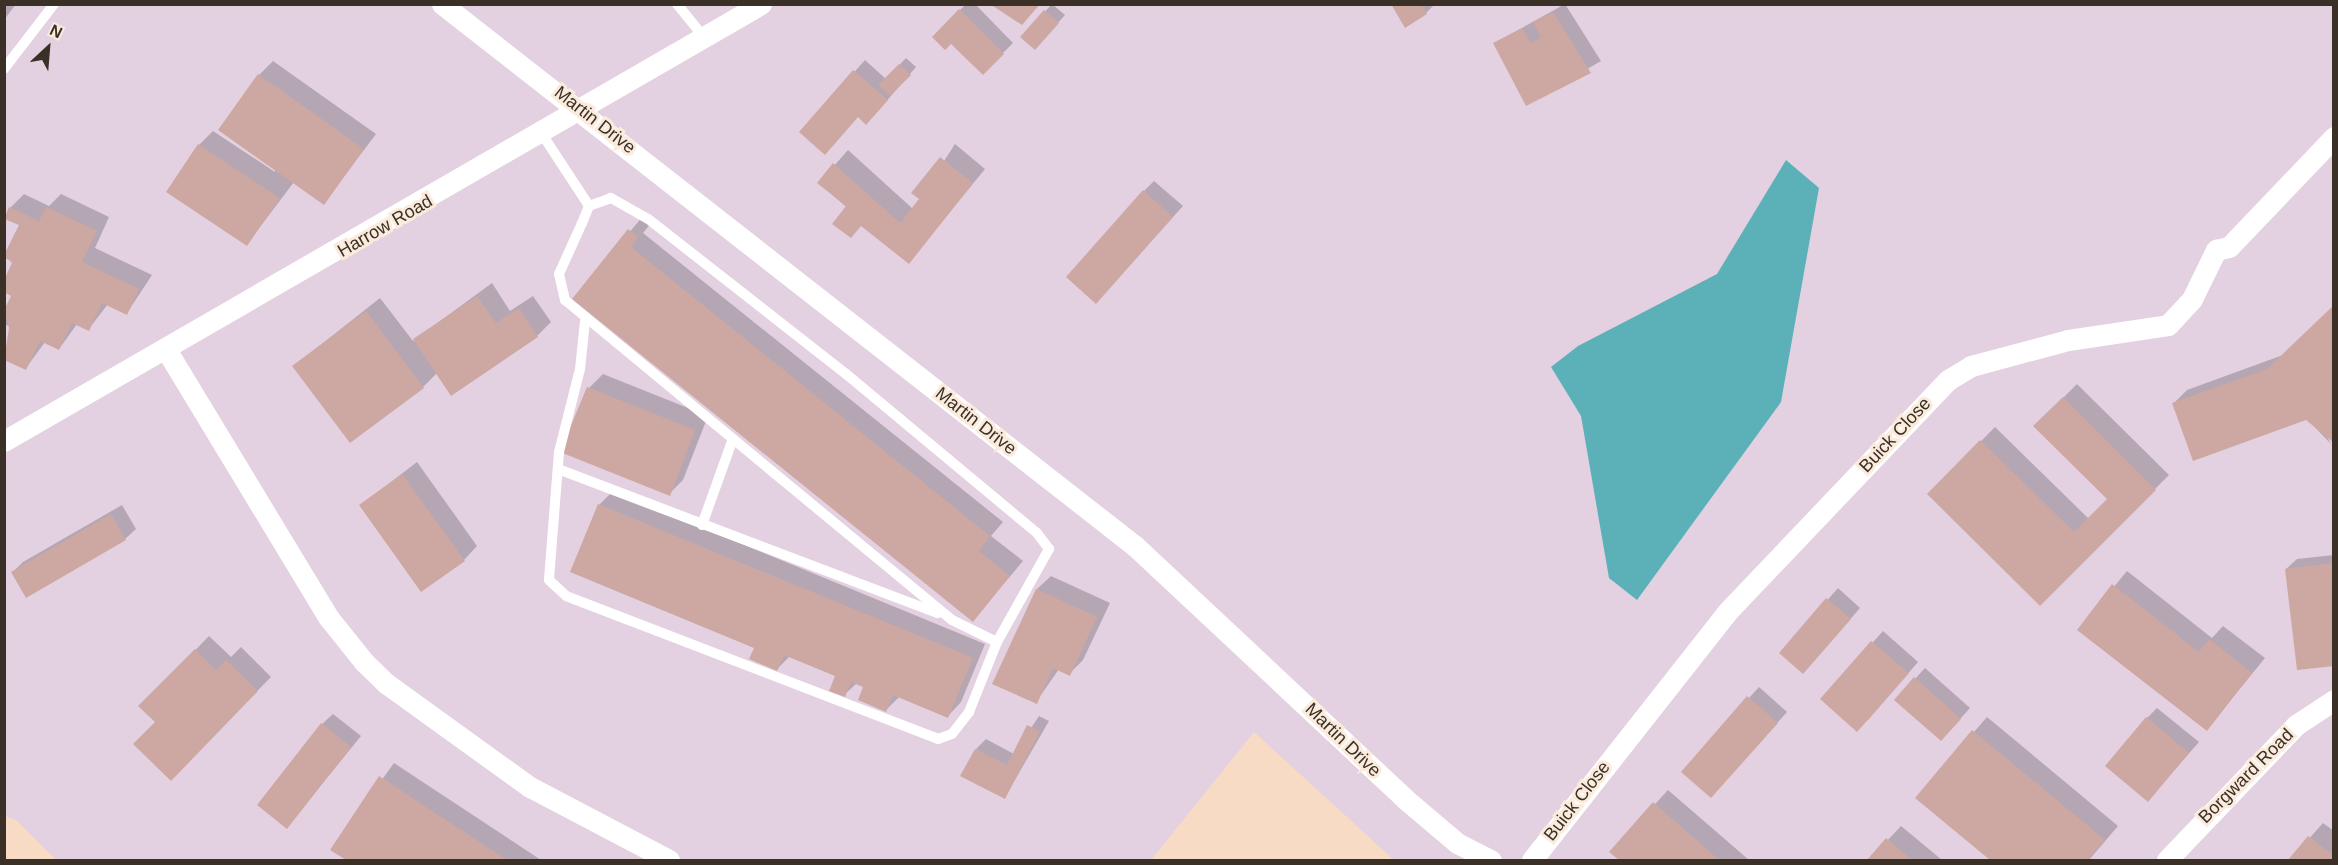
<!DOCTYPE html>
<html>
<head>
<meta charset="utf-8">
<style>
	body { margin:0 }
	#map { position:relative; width:2338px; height:865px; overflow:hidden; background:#f7dbc4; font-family:Arial,sans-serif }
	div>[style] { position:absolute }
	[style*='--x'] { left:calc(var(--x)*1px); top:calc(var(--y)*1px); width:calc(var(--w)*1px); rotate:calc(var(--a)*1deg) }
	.industrial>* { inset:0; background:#e3d0e0 }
	.water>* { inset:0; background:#5cb1b8 }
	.shadow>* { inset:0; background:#0003 }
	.building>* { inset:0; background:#cda8a3 }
	.service>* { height:10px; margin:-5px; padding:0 5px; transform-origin:5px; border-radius:5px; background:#fff }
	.minor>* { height:21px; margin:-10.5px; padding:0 10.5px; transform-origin:10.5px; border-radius:10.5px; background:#fff }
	span { translate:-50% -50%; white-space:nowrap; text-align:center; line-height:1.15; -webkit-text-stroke:6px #fbebdc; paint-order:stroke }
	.street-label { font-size:18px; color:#3a3026 }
	.frame { position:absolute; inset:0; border:6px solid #3a3026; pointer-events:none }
	.north { position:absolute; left:18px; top:18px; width:60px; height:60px; -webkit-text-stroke:4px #fbebdc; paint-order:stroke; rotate:26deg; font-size:16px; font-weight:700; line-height:24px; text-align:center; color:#3a3026 }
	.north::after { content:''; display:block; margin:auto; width:21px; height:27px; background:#3a3026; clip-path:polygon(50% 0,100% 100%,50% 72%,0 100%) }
</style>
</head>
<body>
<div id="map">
	<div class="industrial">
		<div style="clip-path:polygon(4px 5px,2333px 5px,2333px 860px,1394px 860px,1254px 732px,1151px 860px,56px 860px,16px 820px,5px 816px)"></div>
	</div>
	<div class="water">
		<div style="clip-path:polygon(1786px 160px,1819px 188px,1781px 402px,1637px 600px,1609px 578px,1581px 416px,1551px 367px,1578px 346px,1717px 274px)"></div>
	</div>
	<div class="shadow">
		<div style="clip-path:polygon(4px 4px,16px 4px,4px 20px)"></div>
		<div style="clip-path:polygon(966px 4px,975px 4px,1013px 43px,983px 73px,951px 42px,934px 37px)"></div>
		<div style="clip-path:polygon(1052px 4px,1065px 15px,1041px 42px,1022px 37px)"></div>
		<div style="clip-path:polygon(1392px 4px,1432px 4px,1433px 6px,1426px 13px)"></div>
		<div style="clip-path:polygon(1565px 4px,1601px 61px,1527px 104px,1495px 43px)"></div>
		<div style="clip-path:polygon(906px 58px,916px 67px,877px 112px,801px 132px,865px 60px,886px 79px)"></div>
		<div style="clip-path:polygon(273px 61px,376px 134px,324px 203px,294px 182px,247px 244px,199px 145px,213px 131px,275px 172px,259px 75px)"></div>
		<div style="clip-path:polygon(955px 144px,985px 169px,909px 262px,819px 183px,848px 150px,913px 209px)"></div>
		<div style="clip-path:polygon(1154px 181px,1183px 206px,1096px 302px,1144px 191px)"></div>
		<div style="clip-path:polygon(24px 194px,49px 206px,61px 194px,109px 217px,95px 248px,152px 275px,127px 313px,108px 304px,88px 330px,77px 324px,59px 349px,45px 342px,26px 368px,4px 358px,11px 327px,4px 324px,4px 314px,13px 295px,14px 262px,5px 258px,21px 225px,10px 208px)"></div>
		<div style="clip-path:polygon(643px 216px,651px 223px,643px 233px,1003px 522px,991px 536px,1023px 561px,973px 620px,574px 299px)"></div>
		<div style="clip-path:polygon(492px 283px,510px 311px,533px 296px,551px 322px,537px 336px,437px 373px,423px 387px,294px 366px,380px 298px,413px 341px)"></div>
		<div style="clip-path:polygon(2283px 355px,2331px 444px,2306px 418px,2173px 404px,2187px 390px)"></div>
		<div style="clip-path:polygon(603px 374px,708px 416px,683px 480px,669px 494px,589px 388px)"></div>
		<div style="clip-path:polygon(2077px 384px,2169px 475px,2040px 604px,1929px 494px,1995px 427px,2089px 519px,2109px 499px,2035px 426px)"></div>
		<div style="clip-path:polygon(417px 462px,477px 546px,464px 560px,361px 505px)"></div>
		<div style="clip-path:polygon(613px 491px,985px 644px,961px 702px,948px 716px,900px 696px,886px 710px,865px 686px,857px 683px,844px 695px,837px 675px,790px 656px,777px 669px,599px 505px)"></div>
		<div style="clip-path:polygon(122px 505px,136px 529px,125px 539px,26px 596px,13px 572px,23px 562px)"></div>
		<div style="clip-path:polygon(2334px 555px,2334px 665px,2286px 569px,2297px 559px)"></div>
		<div style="clip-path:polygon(2127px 571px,2212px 638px,2223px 626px,2265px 658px,2207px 729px,2079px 629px)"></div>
		<div style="clip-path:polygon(1051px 576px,1110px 603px,1083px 660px,1069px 674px,1059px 669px,1036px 702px,994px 683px,1037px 589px)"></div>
		<div style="clip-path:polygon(1838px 588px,1860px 608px,1813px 662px,1781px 653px)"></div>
		<div style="clip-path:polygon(1883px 631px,1918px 662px,1868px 720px,1822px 699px)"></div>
		<div style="clip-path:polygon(209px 636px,231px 657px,241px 647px,271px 677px,171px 779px,157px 722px,141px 706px)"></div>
		<div style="clip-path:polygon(1925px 668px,1970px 708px,1951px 729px,1915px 679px)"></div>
		<div style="clip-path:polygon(1759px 687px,1787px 712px,1721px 786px,1683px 771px)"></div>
		<div style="clip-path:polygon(2157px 708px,2199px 742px,2148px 800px,2147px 718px)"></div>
		<div style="clip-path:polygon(333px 714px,361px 736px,287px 827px,322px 724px)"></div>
		<div style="clip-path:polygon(1039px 716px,1049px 721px,1005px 797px,976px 749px,986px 739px,1014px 754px)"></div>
		<div style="clip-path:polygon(1987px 717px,2118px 826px,2089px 860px,1992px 860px,1917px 798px)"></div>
		<div style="clip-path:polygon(394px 763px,541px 860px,349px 860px,332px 849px)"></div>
		<div style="clip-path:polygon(1668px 790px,1749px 860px,1621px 860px,1611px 852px)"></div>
		<div style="clip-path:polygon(2323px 823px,2334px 831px,2334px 860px,2290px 860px)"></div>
		<div style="clip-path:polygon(1901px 826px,1942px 860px,1869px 860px)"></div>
	</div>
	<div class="building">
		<div style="clip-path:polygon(990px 4px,1040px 4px,1022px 25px)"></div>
		<div style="clip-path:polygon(1391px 4px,1421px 4px,1427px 14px,1405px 28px)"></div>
		<div style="clip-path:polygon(959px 9px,1004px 54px,983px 75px,951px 44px,945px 50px,932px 37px)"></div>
		<div style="clip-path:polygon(1044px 10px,1059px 23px,1035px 50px,1020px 37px)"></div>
		<div style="clip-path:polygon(1553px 12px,1591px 73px,1526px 106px,1493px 43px,1522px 28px,1531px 43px,1541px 38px,1533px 22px)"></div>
		<div style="clip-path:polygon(899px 64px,911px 75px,890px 96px,878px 85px)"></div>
		<div style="clip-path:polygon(853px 70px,888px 100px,866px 125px,858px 117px,825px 155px,799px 132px)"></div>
		<div style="clip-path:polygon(258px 74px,364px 149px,324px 205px,218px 130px)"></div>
		<div style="clip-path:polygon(198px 144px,280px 198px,247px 246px,166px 192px)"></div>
		<div style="clip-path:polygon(940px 157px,973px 183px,909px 264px,861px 226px,851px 238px,832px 224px,846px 206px,817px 183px,833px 163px,900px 223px,919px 199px,911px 193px)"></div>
		<div style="clip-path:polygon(1143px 190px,1173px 217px,1096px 304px,1066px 277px)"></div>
		<div style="clip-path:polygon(9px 207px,39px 221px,46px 207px,97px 231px,82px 262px,139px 289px,127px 315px,102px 303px,89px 331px,72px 323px,59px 350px,40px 341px,26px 370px,4px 360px,9px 328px,4px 310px,11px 296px,4px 292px,4px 280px,12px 263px,4px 255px,19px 225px,4px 219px)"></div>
		<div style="clip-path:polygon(628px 229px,638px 237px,631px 247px,990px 536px,979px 551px,1010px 576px,973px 622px,572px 299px)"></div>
		<div style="clip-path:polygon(477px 296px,496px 323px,519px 308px,538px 337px,451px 396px,413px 339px)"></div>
		<div style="clip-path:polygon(2334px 305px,2334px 443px,2306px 420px,2193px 461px,2172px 403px,2267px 369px)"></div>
		<div style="clip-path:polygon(366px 311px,424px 388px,350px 443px,292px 366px)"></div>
		<div style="clip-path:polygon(587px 387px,695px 430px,670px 496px,560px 452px)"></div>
		<div style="clip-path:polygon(2063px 397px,2156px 490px,2040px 606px,1927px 494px,1980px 440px,2074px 532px,2107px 499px,2033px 426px)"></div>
		<div style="clip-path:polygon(402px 474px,465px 561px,421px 592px,359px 505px)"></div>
		<div style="clip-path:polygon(598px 504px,973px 658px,948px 718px,893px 695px,886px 712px,858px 700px,863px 687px,851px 682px,845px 697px,829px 691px,835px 676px,784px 655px,777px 671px,749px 659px,754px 648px,570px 572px)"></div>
		<div style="clip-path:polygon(111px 514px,126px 540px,26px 598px,11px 572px)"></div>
		<div style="clip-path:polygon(2332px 563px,2334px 666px,2297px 670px,2285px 569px)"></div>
		<div style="clip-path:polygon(2112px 584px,2199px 652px,2209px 639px,2252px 673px,2207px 731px,2077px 630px)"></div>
		<div style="clip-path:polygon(1036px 589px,1097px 617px,1070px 676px,1053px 668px,1037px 704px,992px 684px)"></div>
		<div style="clip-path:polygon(1826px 598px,1851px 619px,1803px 674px,1779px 653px)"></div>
		<div style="clip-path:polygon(1871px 641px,1909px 673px,1857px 732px,1820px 699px)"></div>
		<div style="clip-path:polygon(195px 649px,216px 670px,226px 660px,258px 691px,171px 781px,133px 744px,155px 722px,138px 706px)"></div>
		<div style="clip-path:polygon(1914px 677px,1961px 719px,1941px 741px,1894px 700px)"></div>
		<div style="clip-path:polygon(1747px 696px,1778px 723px,1711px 798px,1681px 772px)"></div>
		<div style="clip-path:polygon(2146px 717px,2189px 753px,2148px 802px,2105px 766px)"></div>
		<div style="clip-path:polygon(321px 723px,351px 747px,287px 829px,257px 805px)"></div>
		<div style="clip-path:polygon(1027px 725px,1040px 731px,1005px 799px,960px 776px,975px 749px,1007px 765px)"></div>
		<div style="clip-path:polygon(1972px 730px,2105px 840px,2088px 860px,1990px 860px,1915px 798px)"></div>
		<div style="clip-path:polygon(379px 776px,507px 860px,346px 860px,330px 850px)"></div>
		<div style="clip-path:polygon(1653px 802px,1719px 860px,1619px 860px,1609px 852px)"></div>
		<div style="clip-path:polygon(2308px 836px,2334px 856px,2334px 860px,2288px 860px)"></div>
		<div style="clip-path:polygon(1886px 838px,1912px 860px,1867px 860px)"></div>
	</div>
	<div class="service">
		<div style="--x:677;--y:4;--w:41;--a:50.9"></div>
		<div style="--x:4;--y:69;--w:82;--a:-52.4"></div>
		<div style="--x:540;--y:131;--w:90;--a:56.8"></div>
		<div style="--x:585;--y:321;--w:48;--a:95.9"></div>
		<div style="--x:580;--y:369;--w:86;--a:104.2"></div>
		<div style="--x:559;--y:452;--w:128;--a:94.5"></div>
		<div style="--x:549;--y:580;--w:23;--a:43"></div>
		<div style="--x:566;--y:596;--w:399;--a:21"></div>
		<div style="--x:938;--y:739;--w:15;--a:-20"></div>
		<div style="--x:952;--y:734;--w:28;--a:-52"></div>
		<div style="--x:969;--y:712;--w:75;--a:-68.2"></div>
		<div style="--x:997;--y:642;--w:107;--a:-60.8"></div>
		<div style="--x:1049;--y:549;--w:20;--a:-127"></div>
		<div style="--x:1037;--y:533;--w:249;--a:-140.2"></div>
		<div style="--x:846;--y:374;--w:251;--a:-141.9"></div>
		<div style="--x:648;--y:219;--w:43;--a:-150.4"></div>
		<div style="--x:611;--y:198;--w:23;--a:160"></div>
		<div style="--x:589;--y:206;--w:18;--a:112"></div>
		<div style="--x:582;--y:223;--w:56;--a:114.3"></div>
		<div style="--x:559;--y:274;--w:27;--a:77"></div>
		<div style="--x:565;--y:300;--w:502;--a:39.59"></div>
		<div style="--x:952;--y:620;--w:50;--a:26.1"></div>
		<div style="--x:558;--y:469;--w:406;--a:20.8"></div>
		<div style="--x:702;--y:525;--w:89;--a:-70.3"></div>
	</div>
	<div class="minor">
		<div style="--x:442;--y:4;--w:880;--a:38.03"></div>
		<div style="--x:1135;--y:546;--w:369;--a:43.1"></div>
		<div style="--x:1404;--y:798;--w:70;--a:40.3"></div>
		<div style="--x:1457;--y:843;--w:38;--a:27"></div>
		<div style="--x:167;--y:351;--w:311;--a:58.8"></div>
		<div style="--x:328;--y:617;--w:58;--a:51.3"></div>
		<div style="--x:364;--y:662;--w:32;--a:44"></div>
		<div style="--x:387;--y:684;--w:176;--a:35.8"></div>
		<div style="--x:530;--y:787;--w:157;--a:27.7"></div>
		<div style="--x:4;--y:441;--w:874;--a:-30"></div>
		<div style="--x:1532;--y:860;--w:315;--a:-51.8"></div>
		<div style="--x:1727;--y:612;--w:320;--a:-46.4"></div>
		<div style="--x:1948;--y:380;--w:27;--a:-31"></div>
		<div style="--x:1971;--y:366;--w:100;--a:-15"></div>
		<div style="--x:2068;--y:340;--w:101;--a:-8.5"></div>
		<div style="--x:2168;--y:325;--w:35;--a:-47"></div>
		<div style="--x:2192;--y:299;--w:55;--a:-63.9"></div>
		<div style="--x:2216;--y:250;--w:13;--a:-13"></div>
		<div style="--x:2229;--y:247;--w:152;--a:-46.3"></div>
		<div style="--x:2167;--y:860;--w:187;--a:-46.3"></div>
		<div style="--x:2296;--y:725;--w:45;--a:-33.3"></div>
	</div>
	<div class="street-label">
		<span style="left:595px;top:120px;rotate:38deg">Martin Drive</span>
		<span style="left:385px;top:226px;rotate:-30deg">Harrow Road</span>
		<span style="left:976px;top:421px;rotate:38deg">Martin Drive</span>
		<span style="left:1895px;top:435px;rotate:-47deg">Buick Close</span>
		<span style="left:1343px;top:740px;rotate:44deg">Martin Drive</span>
		<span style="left:2246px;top:776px;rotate:-45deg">Borgward Road</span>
		<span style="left:1577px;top:801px;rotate:-52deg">Buick Close</span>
	</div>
	<div class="frame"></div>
	<div class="north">N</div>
</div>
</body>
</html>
